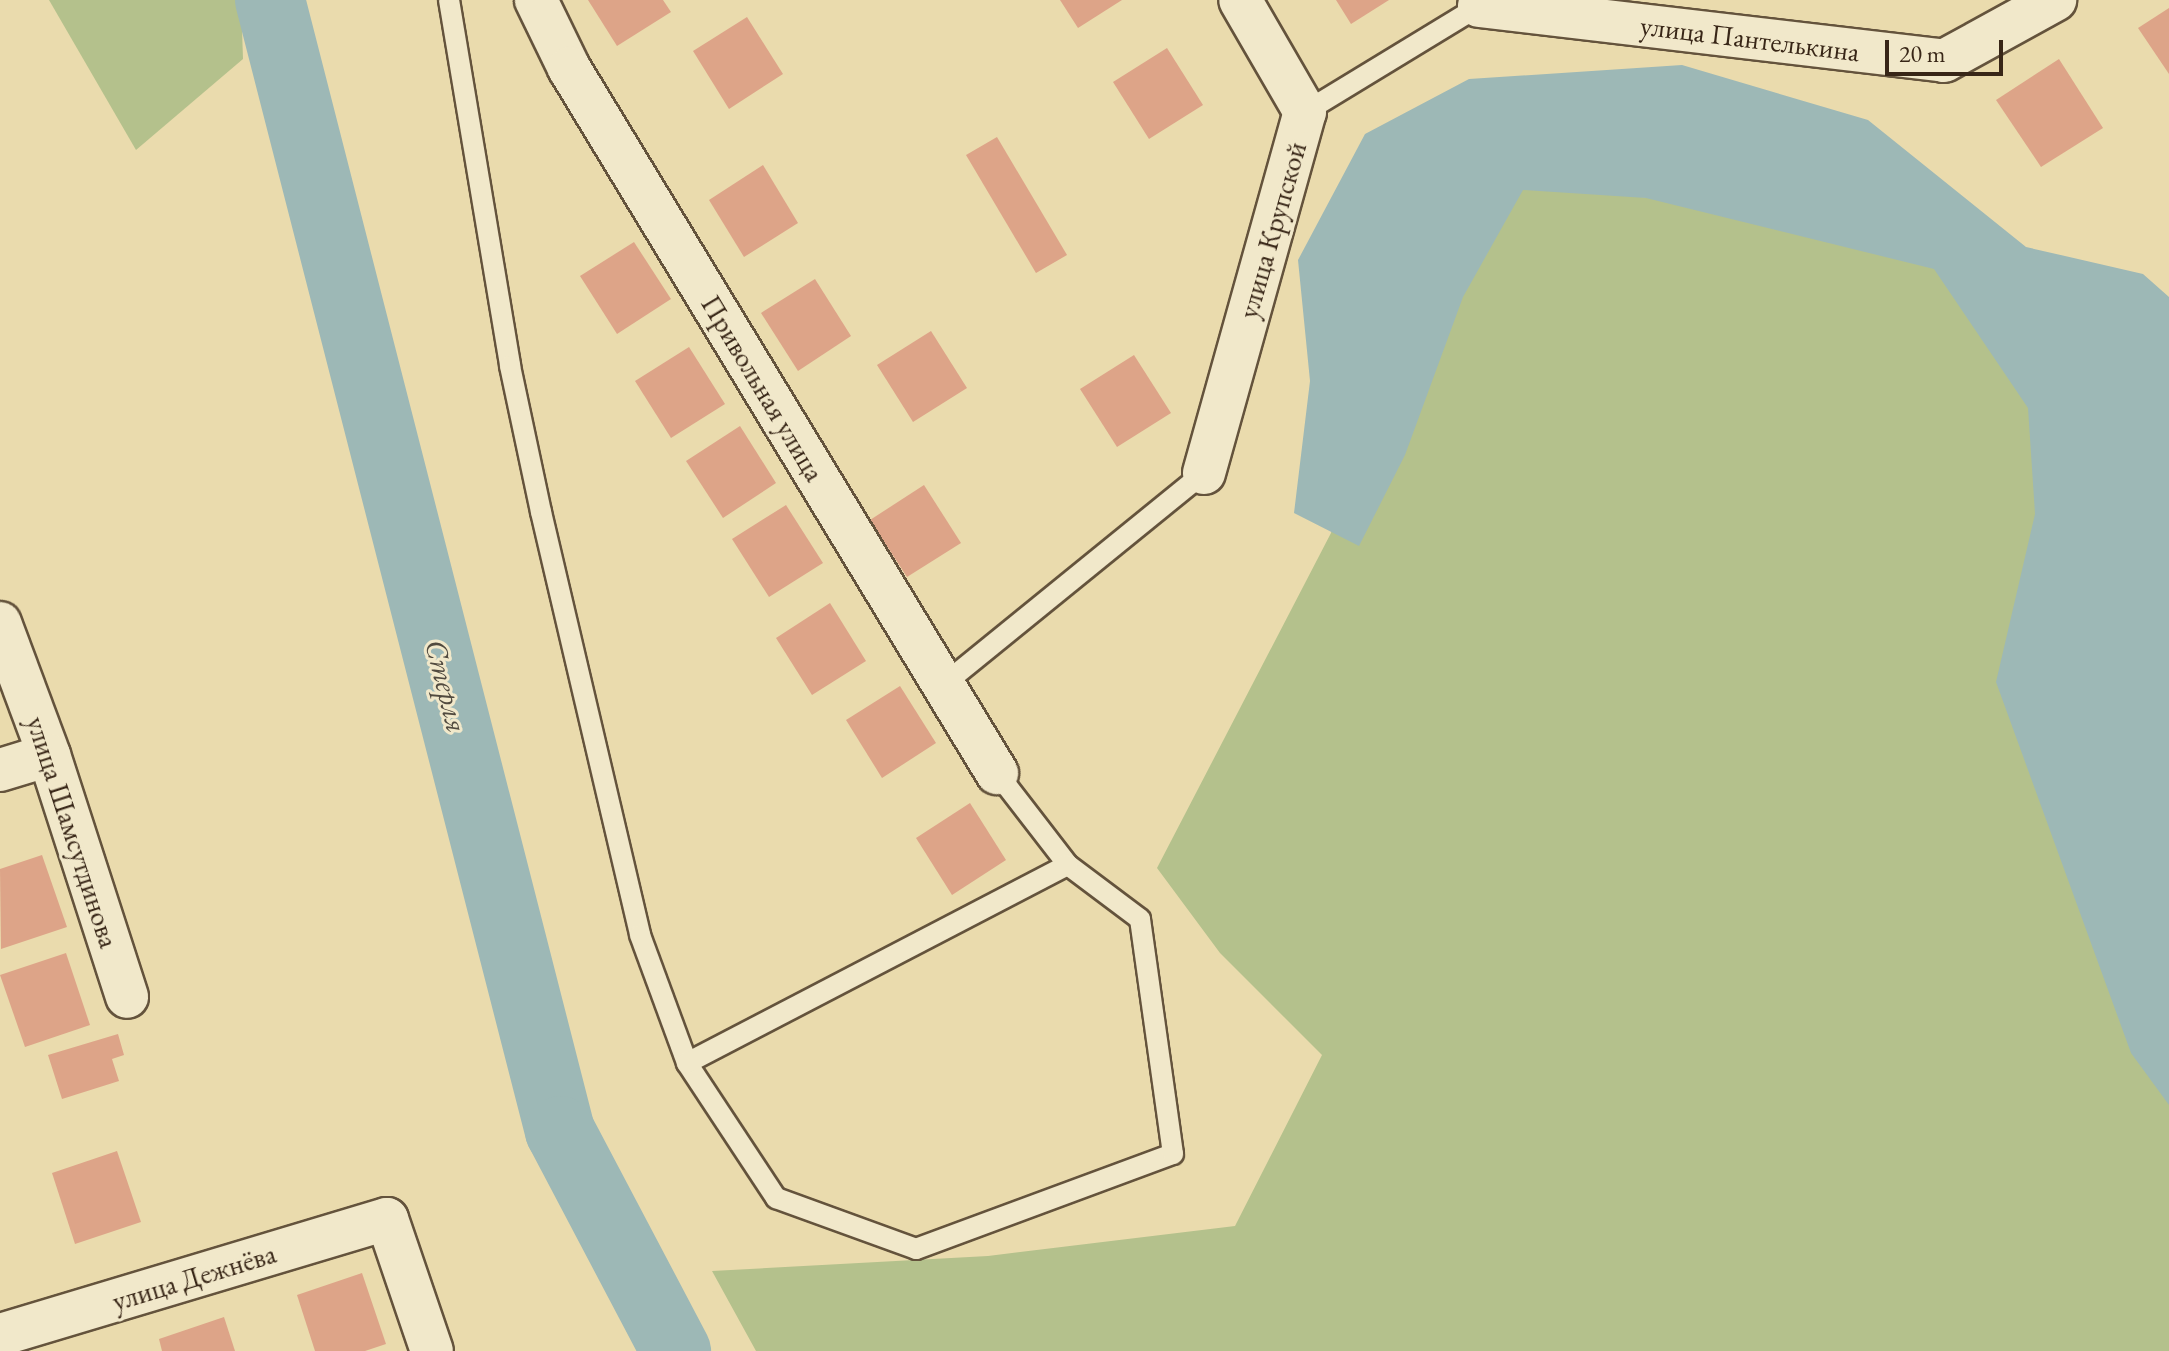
<!DOCTYPE html>
<html>
<head>
<meta charset="utf-8">
<style>
	body { margin:0 }
	#map { position:relative; width:2169px; height:1351px; overflow:hidden; background:#eadbad; font-family:"EB Garamond",serif }
	div>[style] { position:absolute }
	[style*='--x'] { left:calc(var(--x)*1px); top:calc(var(--y)*1px); width:calc(var(--w)*1px); rotate:calc(var(--a)*1deg) }
	.green>* { inset:0; background:#b4c18c }
	.water>* { inset:0; background:#9db8b6 }
	.river>* { height:70px; margin:-35px; padding:0 35px; transform-origin:35px; border-radius:35px; background:#9db8b6 }
	.building>* { inset:0; background:#dda488 }
	.roads { filter:drop-shadow(2px 0 #64533c) drop-shadow(-2px 0 #64533c) drop-shadow(0 2px #64533c) drop-shadow(0 -2px #64533c) }
	.service>* { height:20px; margin:-10px; padding:0 10px; transform-origin:10px; border-radius:10px; background:#f1e8ca }
	.minor>* { height:42px; margin:-21px; padding:0 21px; transform-origin:21px; border-radius:21px; background:#f1e8ca }
	span { translate:-50% -50%; white-space:nowrap; text-align:center; line-height:1.15; -webkit-text-stroke:6px #f1e8ca; paint-order:stroke }
	.street-label { font-size:28px; color:#382617 }
	.water-label { font-size:30px; color:#514a3f; font-style:italic }
	.scale { position:absolute; left:1885px; top:40px; width:118px; height:36px; box-sizing:border-box; border:4px solid #382617; border-top:0; padding-left:10px; font-size:24px; line-height:28px; white-space:nowrap; color:#382617; -webkit-text-stroke:6px #f1e8ca; paint-order:stroke }
</style>
</head>
<body>
<div id="map">
	<div class="green">
		<div style="clip-path:polygon(49px 0,241px 0,243px 59px,136px 150px)"></div>
		<div style="clip-path:polygon(1451px 173px,1942px 235px,2110px 349px,2169px 738px,2169px 1351px,756px 1351px,712px 1271px,988px 1256px,1235px 1226px,1322px 1055px,1220px 953px,1157px 868px,1331px 533px,1376px 300px)"></div>
	</div>
	<div class="water">
		<div style="clip-path:polygon(1682px 65px,1868px 120px,2026px 247px,2143px 274px,2169px 297px,2169px 1105px,2131px 1053px,1996px 682px,2035px 514px,2028px 408px,1934px 269px,1646px 198px,1523px 190px,1463px 297px,1405px 455px,1359px 546px,1294px 513px,1310px 381px,1298px 260px,1365px 134px,1469px 79px)"></div>
	</div>
	<div class="river">
		<div style="--x:270;--y:0;--w:1168;--a:75.62"></div>
		<div style="--x:560;--y:1131;--w:249;--a:62.2"></div>
	</div>
	<div class="building">
		<div style="clip-path:polygon(588px 0,663px 0,671px 12px,617px 46px)"></div>
		<div style="clip-path:polygon(1060px 0,1122px 0,1078px 28px)"></div>
		<div style="clip-path:polygon(1336px 0,1389px 0,1351px 24px)"></div>
		<div style="clip-path:polygon(2169px 8px,2169px 74px,2138px 28px)"></div>
		<div style="clip-path:polygon(747px 17px,783px 74px,729px 109px,693px 51px)"></div>
		<div style="clip-path:polygon(1167px 48px,1203px 105px,1149px 139px,1113px 82px)"></div>
		<div style="clip-path:polygon(2059px 59px,2103px 128px,2041px 167px,1996px 100px)"></div>
		<div style="clip-path:polygon(997px 137px,1067px 255px,1036px 273px,966px 155px)"></div>
		<div style="clip-path:polygon(763px 165px,798px 223px,744px 257px,709px 200px)"></div>
		<div style="clip-path:polygon(634px 242px,671px 299px,617px 334px,580px 276px)"></div>
		<div style="clip-path:polygon(815px 279px,851px 336px,798px 371px,761px 313px)"></div>
		<div style="clip-path:polygon(931px 331px,967px 388px,913px 422px,877px 365px)"></div>
		<div style="clip-path:polygon(689px 347px,725px 404px,671px 438px,635px 381px)"></div>
		<div style="clip-path:polygon(1134px 355px,1171px 413px,1117px 447px,1080px 389px)"></div>
		<div style="clip-path:polygon(740px 426px,776px 483px,723px 518px,686px 461px)"></div>
		<div style="clip-path:polygon(924px 485px,961px 543px,907px 577px,870px 520px)"></div>
		<div style="clip-path:polygon(786px 505px,823px 563px,769px 597px,732px 539px)"></div>
		<div style="clip-path:polygon(830px 603px,866px 661px,812px 695px,776px 638px)"></div>
		<div style="clip-path:polygon(900px 686px,936px 743px,882px 778px,846px 720px)"></div>
		<div style="clip-path:polygon(970px 803px,1006px 860px,952px 895px,916px 838px)"></div>
		<div style="clip-path:polygon(42px 855px,67px 927px,1px 949px,0 869px)"></div>
		<div style="clip-path:polygon(66px 953px,90px 1025px,25px 1047px,0 975px)"></div>
		<div style="clip-path:polygon(118px 1034px,124px 1055px,112px 1059px,119px 1081px,62px 1099px,48px 1055px)"></div>
		<div style="clip-path:polygon(117px 1151px,141px 1222px,75px 1244px,52px 1173px)"></div>
		<div style="clip-path:polygon(362px 1273px,386px 1344px,365px 1351px,315px 1351px,297px 1295px)"></div>
		<div style="clip-path:polygon(224px 1317px,235px 1351px,162px 1351px,159px 1339px)"></div>
	</div>
	<div class="roads">
		<div class="service">
			<div style="--x:449;--y:0;--w:371;--a:80.5"></div>
			<div style="--x:510;--y:366;--w:149;--a:78"></div>
			<div style="--x:541;--y:512;--w:434;--a:76.8"></div>
			<div style="--x:640;--y:935;--w:136;--a:69.8"></div>
			<div style="--x:687;--y:1063;--w:162;--a:56.6"></div>
			<div style="--x:776;--y:1198;--w:149;--a:20"></div>
			<div style="--x:916;--y:1249;--w:274;--a:-20.3"></div>
			<div style="--x:1173;--y:1154;--w:237;--a:-98"></div>
			<div style="--x:1140;--y:919;--w:90;--a:-143.1"></div>
			<div style="--x:1068;--y:865;--w:116;--a:-127.7"></div>
			<div style="--x:1305;--y:112;--w:204;--a:-31.3"></div>
			<div style="--x:943;--y:685;--w:336;--a:-39.1"></div>
			<div style="--x:687;--y:1063;--w:429;--a:-27.5"></div>
		</div>
		<div class="minor">
			<div style="--x:536;--y:0;--w:76;--a:64.1"></div>
			<div style="--x:569;--y:68;--w:825;--a:58.74"></div>
			<div style="--x:1479;--y:6;--w:468;--a:6.7"></div>
			<div style="--x:1944;--y:61;--w:127;--a:-28.8"></div>
			<div style="--x:1204;--y:473;--w:375;--a:-74.4"></div>
			<div style="--x:1305;--y:112;--w:129;--a:-120.1"></div>
			<div style="--x:0;--y:623;--w:141;--a:69.6"></div>
			<div style="--x:49;--y:755;--w:254;--a:72.1"></div>
			<div style="--x:0;--y:770;--w:51;--a:-17"></div>
			<div style="--x:0;--y:1335;--w:404;--a:-16.7"></div>
			<div style="--x:387;--y:1219;--w:139;--a:71.2"></div>
		</div>
	</div>
	<div class="street-label">
		<span style="left:1750px;top:38px;rotate:7deg">улица Пантелькина</span>
		<span style="left:1272px;top:230px;rotate:-74deg">улица Крупской</span>
		<span style="left:763px;top:388px;rotate:59deg">Привольная улица</span>
		<span style="left:73px;top:832px;rotate:72deg">улица Шамсутдинова</span>
		<span style="left:194px;top:1277px;rotate:-17deg">улица Дежнёва</span>
	</div>
	<div class="water-label">
		<span style="left:446px;top:686px;rotate:76deg">Стерля</span>
	</div>
	<div class="scale">20 m</div>
</div>
</body>
</html>
